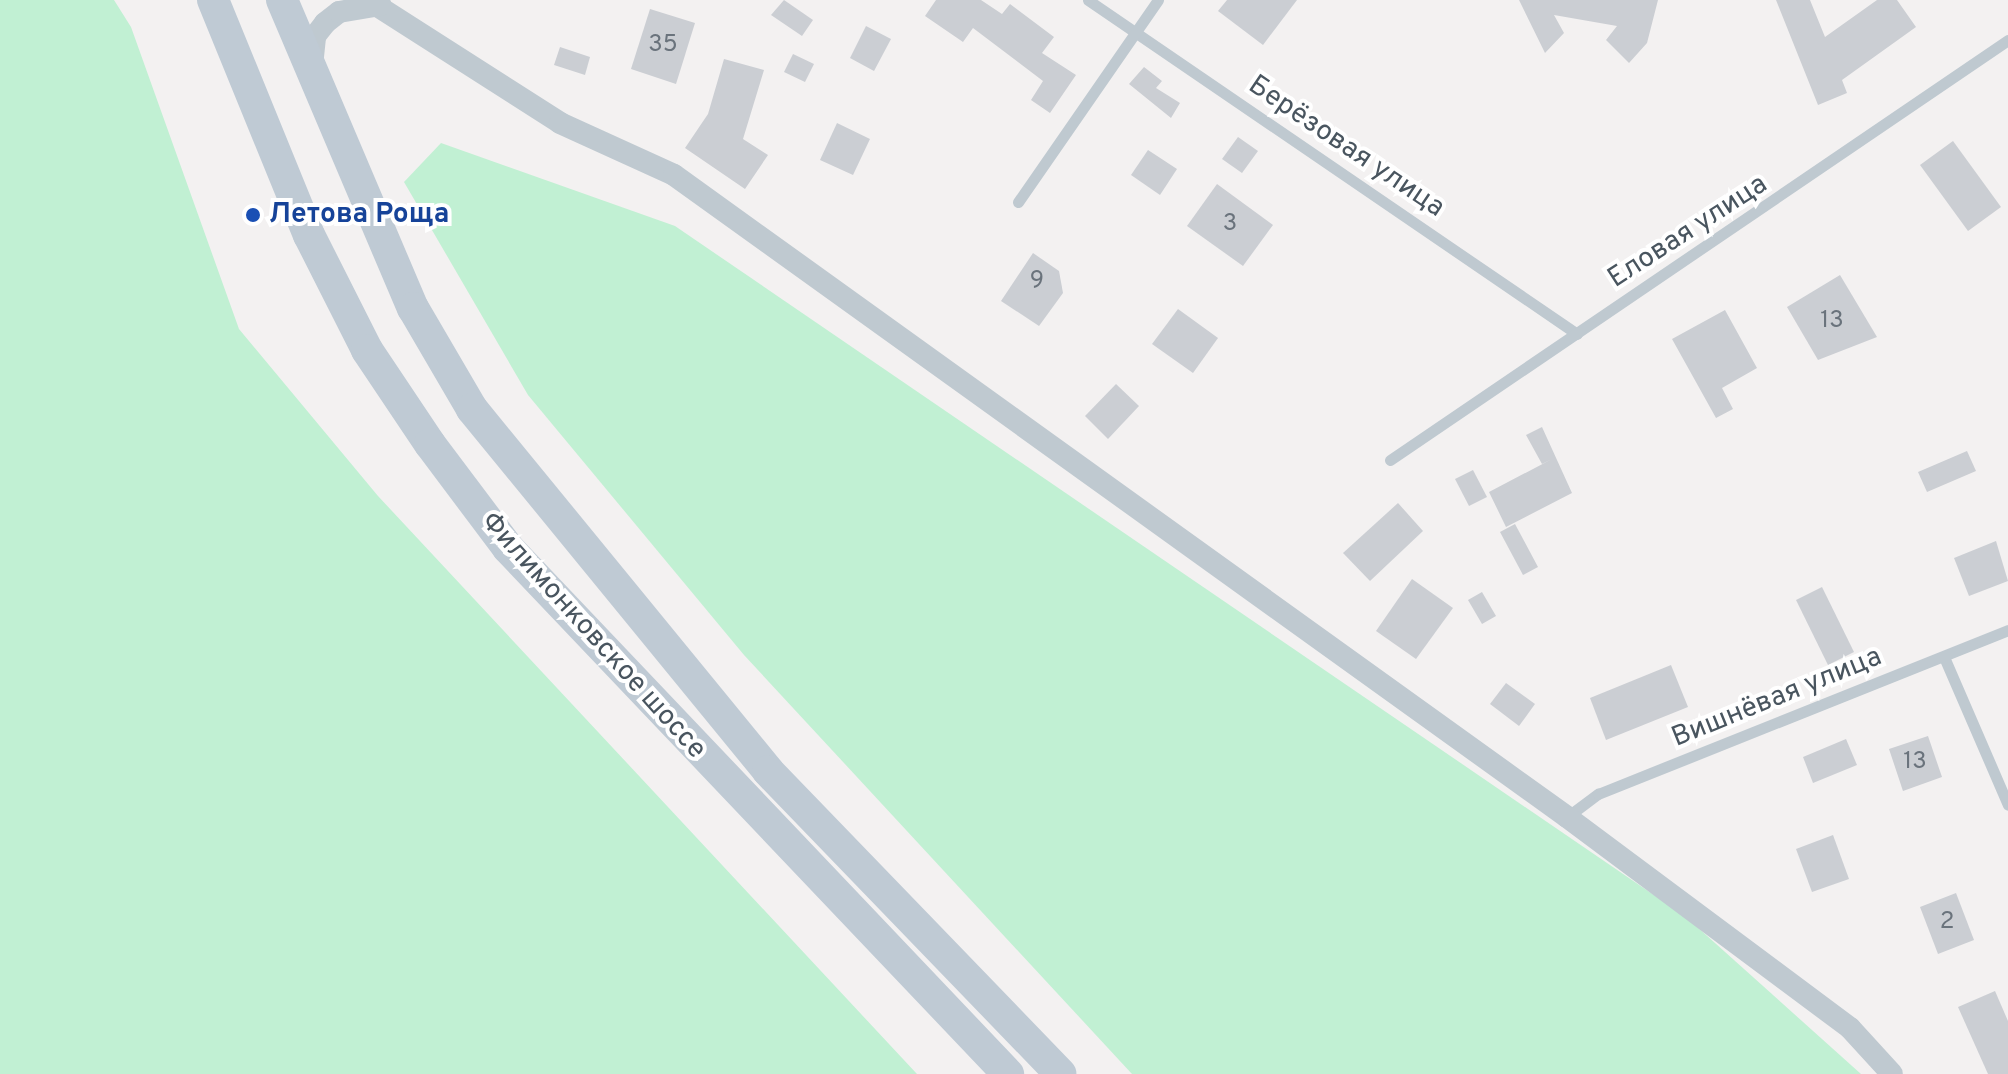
<!DOCTYPE html>
<html>
<head>
<meta charset="utf-8">
<style>
	body { margin:0 }
	#map { position:relative; width:2008px; height:1074px; overflow:hidden; background:#f3f1f1; font-family:Overpass,sans-serif }
	div>[style] { position:absolute }
	[style*='--x'] { left:calc(var(--x)*1px); top:calc(var(--y)*1px); width:calc(var(--w)*1px); rotate:calc(var(--a)*1deg) }
	.green>* { inset:0; background:#c1f0d3 }
	.building>* { inset:0; background:#cbced3 }
	.lane>* { height:11px; margin:-5.5px; padding:0 5.5px; transform-origin:5.5px; border-radius:5.5px; background:#bfc9d0 }
	.street>* { height:22px; margin:-11px; padding:0 11px; transform-origin:11px; border-radius:11px; background:#bfc9d0 }
	.secondary>* { height:32px; margin:-16px; padding:0 16px; transform-origin:16px; border-radius:16px; background:#bfcad4 }
	.dots>* { width:22px; height:22px; translate:-50% -50%; box-sizing:border-box; border:4px solid #fff; border-radius:50% }
	span { translate:-50% -50%; white-space:nowrap; text-align:center; line-height:1.15; -webkit-text-stroke:8px #fff; paint-order:stroke }
	.number-label { font-size:24px; color:#6a737c }
	.number-label span { -webkit-text-stroke-width:0 }
	.street-label { font-size:28px; color:#49555f }
	.transit-label { font-size:28px; color:#164399; font-weight:700 }
	.left { translate:0 -50%; text-align:left }
</style>
</head>
<body>
<div id="map">
	<div class="green">
		<div style="clip-path:polygon(0 0,114px 0,131px 27px,239px 329px,378px 496px,917px 1074px,0 1074px)"></div>
		<div style="clip-path:polygon(441px 143px,675px 226px,1686px 917px,1861px 1074px,1132px 1074px,744px 655px,528px 395px,404px 182px)"></div>
	</div>
	<div class="building">
		<div style="clip-path:polygon(784px 0,813px 20px,802px 36px,771px 15px)"></div>
		<div style="clip-path:polygon(936px 0,981px 0,1002px 14px,1010px 4px,1054px 37px,1042px 53px,1076px 75px,1050px 113px,1031px 100px,1043px 81px,973px 28px,963px 42px,925px 16px)"></div>
		<div style="clip-path:polygon(1227px 0,1297px 0,1263px 45px,1218px 11px)"></div>
		<div style="clip-path:polygon(1519px 0,1658px 0,1647px 43px,1629px 63px,1606px 40px,1617px 26px,1554px 15px,1564px 33px,1545px 53px)"></div>
		<div style="clip-path:polygon(1776px 0,1810px 0,1825px 37px,1877px 0,1897px 0,1916px 27px,1842px 80px,1847px 93px,1818px 105px)"></div>
		<div style="clip-path:polygon(650px 9px,695px 23px,676px 84px,631px 69px)"></div>
		<div style="clip-path:polygon(866px 26px,891px 39px,874px 71px,850px 58px)"></div>
		<div style="clip-path:polygon(560px 47px,590px 57px,585px 75px,554px 65px)"></div>
		<div style="clip-path:polygon(793px 54px,814px 64px,805px 82px,784px 72px)"></div>
		<div style="clip-path:polygon(724px 59px,764px 70px,743px 139px,768px 155px,745px 189px,685px 148px,708px 114px)"></div>
		<div style="clip-path:polygon(1144px 67px,1162px 81px,1156px 88px,1180px 103px,1171px 118px,1129px 84px)"></div>
		<div style="clip-path:polygon(837px 123px,870px 139px,853px 175px,820px 160px)"></div>
		<div style="clip-path:polygon(1238px 137px,1258px 151px,1242px 173px,1222px 159px)"></div>
		<div style="clip-path:polygon(1953px 141px,2001px 207px,1968px 231px,1920px 165px)"></div>
		<div style="clip-path:polygon(1148px 150px,1177px 169px,1160px 195px,1131px 175px)"></div>
		<div style="clip-path:polygon(1217px 184px,1273px 225px,1243px 266px,1187px 226px)"></div>
		<div style="clip-path:polygon(1033px 253px,1059px 271px,1063px 293px,1039px 326px,1001px 301px)"></div>
		<div style="clip-path:polygon(1840px 275px,1877px 337px,1818px 360px,1787px 307px)"></div>
		<div style="clip-path:polygon(1178px 309px,1218px 338px,1193px 373px,1152px 344px)"></div>
		<div style="clip-path:polygon(1725px 310px,1757px 368px,1722px 388px,1733px 409px,1716px 418px,1672px 339px)"></div>
		<div style="clip-path:polygon(1116px 384px,1139px 406px,1108px 439px,1085px 416px)"></div>
		<div style="clip-path:polygon(1542px 427px,1572px 493px,1506px 527px,1489px 492px,1552px 459px,1542px 464px,1526px 435px)"></div>
		<div style="clip-path:polygon(1967px 451px,1976px 471px,1927px 492px,1918px 472px)"></div>
		<div style="clip-path:polygon(1473px 470px,1487px 497px,1469px 506px,1455px 479px)"></div>
		<div style="clip-path:polygon(1398px 503px,1423px 531px,1370px 581px,1343px 553px)"></div>
		<div style="clip-path:polygon(1515px 524px,1538px 567px,1523px 575px,1500px 532px)"></div>
		<div style="clip-path:polygon(1996px 541px,2008px 581px,1969px 596px,1954px 558px)"></div>
		<div style="clip-path:polygon(1412px 579px,1453px 608px,1416px 659px,1376px 631px)"></div>
		<div style="clip-path:polygon(1822px 587px,1854px 652px,1828px 665px,1796px 600px)"></div>
		<div style="clip-path:polygon(1482px 592px,1496px 616px,1482px 624px,1468px 600px)"></div>
		<div style="clip-path:polygon(1671px 665px,1688px 707px,1606px 740px,1590px 698px)"></div>
		<div style="clip-path:polygon(1506px 683px,1535px 704px,1519px 726px,1490px 704px)"></div>
		<div style="clip-path:polygon(1928px 736px,1942px 777px,1903px 791px,1889px 749px)"></div>
		<div style="clip-path:polygon(1846px 739px,1857px 765px,1813px 783px,1803px 757px)"></div>
		<div style="clip-path:polygon(1833px 835px,1849px 879px,1812px 892px,1796px 849px)"></div>
		<div style="clip-path:polygon(1956px 893px,1974px 940px,1938px 954px,1920px 907px)"></div>
		<div style="clip-path:polygon(1995px 991px,2008px 1021px,2008px 1074px,1988px 1074px,1958px 1007px)"></div>
	</div>
	<div class="lane">
		<div style="--x:1088;--y:0;--w:592;--a:34.33"></div>
		<div style="--x:1018;--y:202;--w:246;--a:-55.3"></div>
		<div style="--x:1390;--y:460;--w:747;--a:-34.2"></div>
		<div style="--x:1944;--y:657;--w:161;--a:66.6"></div>
		<div style="--x:1567;--y:817;--w:39;--a:-37"></div>
		<div style="--x:1598;--y:794;--w:442;--a:-21.8"></div>
	</div>
	<div class="street">
		<div style="--x:368;--y:0;--w:228;--a:32.6"></div>
		<div style="--x:560;--y:123;--w:125;--a:24.5"></div>
		<div style="--x:674;--y:175;--w:1100;--a:35.71"></div>
		<div style="--x:1567;--y:817;--w:353;--a:36.7"></div>
		<div style="--x:1850;--y:1028;--w:62;--a:47.6"></div>
		<div style="--x:312;--y:66;--w:30;--a:-84"></div>
		<div style="--x:315;--y:36;--w:16;--a:-52"></div>
		<div style="--x:325;--y:23;--w:18;--a:-38"></div>
		<div style="--x:339;--y:12;--w:42;--a:-9.7"></div>
	</div>
	<div class="secondary">
		<div style="--x:213;--y:0;--w:254;--a:67.8"></div>
		<div style="--x:309;--y:235;--w:129;--a:63.2"></div>
		<div style="--x:367;--y:350;--w:113;--a:56.2"></div>
		<div style="--x:430;--y:444;--w:130;--a:53.1"></div>
		<div style="--x:508;--y:548;--w:726;--a:46.45"></div>
		<div style="--x:282;--y:0;--w:335;--a:67"></div>
		<div style="--x:413;--y:308;--w:117;--a:59.7"></div>
		<div style="--x:472;--y:409;--w:468;--a:50.7"></div>
		<div style="--x:768;--y:771;--w:421;--a:46"></div>
	</div>
	<div class="dots">
		<div style="left:253px;top:215px;background:#1a4fb4"></div>
	</div>
	<div class="number-label">
		<span style="left:663px;top:46px">35</span>
		<span style="left:1230px;top:225px">3</span>
		<span style="left:1037px;top:282px">9</span>
		<span style="left:1832px;top:322px">13</span>
		<span style="left:1915px;top:763px">13</span>
		<span style="left:1947px;top:923px">2</span>
	</div>
	<div class="street-label">
		<span style="left:1346px;top:147px;rotate:34deg">Берёзовая улица</span>
		<span style="left:1688px;top:232px;rotate:-33deg">Еловая улица</span>
		<span style="left:593px;top:636px;rotate:48deg">Филимонковское шоссе</span>
		<span style="left:1777px;top:698px;rotate:-22deg">Вишнёвая улица</span>
	</div>
	<div class="transit-label">
		<span class="left" style="left:269px;top:215px">Летова Роща</span>
	</div>
</div>
</body>
</html>
